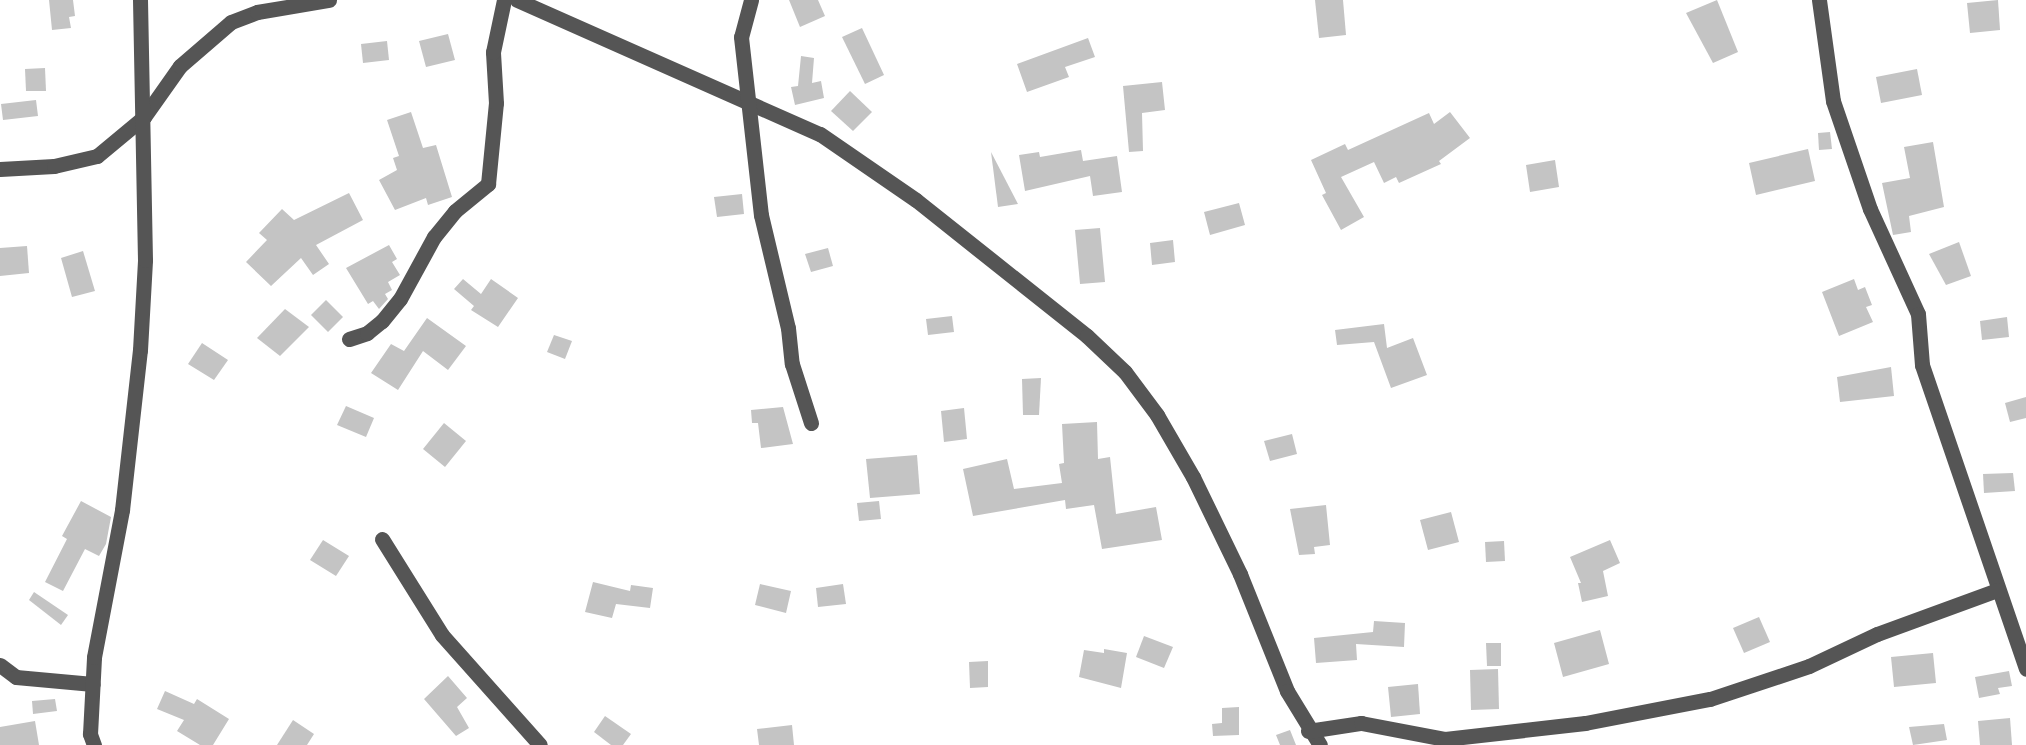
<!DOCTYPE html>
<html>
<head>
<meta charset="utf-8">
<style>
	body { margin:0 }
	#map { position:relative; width:2026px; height:745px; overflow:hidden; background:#fff; font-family:Signika,sans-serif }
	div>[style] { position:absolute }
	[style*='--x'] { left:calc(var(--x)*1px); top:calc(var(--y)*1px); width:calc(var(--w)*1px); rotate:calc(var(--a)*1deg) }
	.building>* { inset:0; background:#c4c4c4 }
	.minor>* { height:15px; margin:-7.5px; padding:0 7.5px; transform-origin:7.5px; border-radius:7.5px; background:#555 }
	span { translate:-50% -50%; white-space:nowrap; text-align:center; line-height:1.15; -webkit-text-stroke:6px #fff; paint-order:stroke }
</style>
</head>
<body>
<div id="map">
	<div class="building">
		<div style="clip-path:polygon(49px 0,73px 0,75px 16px,69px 17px,71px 28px,52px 30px)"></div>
		<div style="clip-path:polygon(789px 0,818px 0,825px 16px,800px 27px)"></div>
		<div style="clip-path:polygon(1315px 0,1343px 0,1346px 35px,1319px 38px)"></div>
		<div style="clip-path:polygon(1717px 0,1738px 52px,1713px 63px,1686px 13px)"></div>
		<div style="clip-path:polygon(1998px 0,2000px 30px,1970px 33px,1967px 3px)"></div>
		<div style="clip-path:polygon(862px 28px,884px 75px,865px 84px,842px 37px)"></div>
		<div style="clip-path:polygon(448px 34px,455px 60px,426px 67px,419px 41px)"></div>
		<div style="clip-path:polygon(1088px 38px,1095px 57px,1065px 67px,1069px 77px,1027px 92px,1017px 64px)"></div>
		<div style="clip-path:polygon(387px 41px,389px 60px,363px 63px,361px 44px)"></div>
		<div style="clip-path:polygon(801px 56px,814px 58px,812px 83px,821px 81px,824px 98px,795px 105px,791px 87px,798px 86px)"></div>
		<div style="clip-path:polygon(45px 68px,46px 91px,26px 91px,25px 69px)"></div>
		<div style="clip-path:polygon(1917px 69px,1922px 95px,1881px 103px,1876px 77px)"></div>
		<div style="clip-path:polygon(1162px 82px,1165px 110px,1142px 113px,1143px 151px,1129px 152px,1123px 86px)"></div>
		<div style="clip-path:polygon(850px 91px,872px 112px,853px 131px,831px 111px)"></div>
		<div style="clip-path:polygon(36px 100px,38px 116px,3px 120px,1px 104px)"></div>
		<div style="clip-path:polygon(411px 112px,423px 148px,436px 145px,452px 197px,428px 205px,426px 198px,395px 210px,379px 180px,397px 170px,393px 158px,399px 156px,387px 120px)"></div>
		<div style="clip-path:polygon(1450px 112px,1470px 138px,1439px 161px,1441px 164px,1399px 183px,1396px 177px,1384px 183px,1374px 162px,1341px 177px,1364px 217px,1341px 230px,1322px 195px,1326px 193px,1311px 160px,1345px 144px,1348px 150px,1429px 113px,1434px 124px)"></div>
		<div style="clip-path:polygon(1830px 132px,1832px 149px,1819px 150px,1818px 133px)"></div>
		<div style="clip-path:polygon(1933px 142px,1944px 207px,1909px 216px,1911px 232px,1893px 235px,1882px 183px,1910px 178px,1904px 147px)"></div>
		<div style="clip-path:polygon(1808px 149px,1815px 181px,1756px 195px,1749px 163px)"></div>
		<div style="clip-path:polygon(1081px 150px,1083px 161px,1117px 156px,1122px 192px,1093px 196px,1090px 176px,1025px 191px,1019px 155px,1039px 152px,1040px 157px)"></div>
		<div style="clip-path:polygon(991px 152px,1018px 204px,998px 207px)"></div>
		<div style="clip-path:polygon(1555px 160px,1559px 187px,1530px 192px,1526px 165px)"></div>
		<div style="clip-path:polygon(349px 193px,363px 220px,316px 245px,329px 264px,313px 275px,301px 258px,271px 286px,246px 262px,267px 240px,259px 233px,282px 209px,294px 220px)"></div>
		<div style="clip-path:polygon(742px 194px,744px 214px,717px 217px,714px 197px)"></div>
		<div style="clip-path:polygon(1239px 203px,1245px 225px,1210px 235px,1204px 212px)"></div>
		<div style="clip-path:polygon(1100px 228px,1105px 282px,1080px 284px,1075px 230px)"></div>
		<div style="clip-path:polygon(1173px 240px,1175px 262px,1152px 265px,1150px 243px)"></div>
		<div style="clip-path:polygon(1959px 242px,1971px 276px,1946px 285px,1929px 254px)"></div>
		<div style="clip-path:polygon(389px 245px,397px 259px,392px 262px,400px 275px,388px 282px,392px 290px,385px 294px,388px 299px,379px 309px,373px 301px,368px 304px,346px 268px)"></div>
		<div style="clip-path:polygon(27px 246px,29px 273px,0 276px,0 248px)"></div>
		<div style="clip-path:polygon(828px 248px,833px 266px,811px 272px,805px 254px)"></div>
		<div style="clip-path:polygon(83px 251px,95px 291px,72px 297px,61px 258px)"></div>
		<div style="clip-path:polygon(463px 279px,481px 294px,491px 279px,518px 298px,498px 327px,471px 310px,474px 306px,454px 289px)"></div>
		<div style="clip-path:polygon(1854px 279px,1858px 290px,1865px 287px,1872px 305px,1866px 307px,1873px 322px,1839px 336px,1822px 292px)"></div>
		<div style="clip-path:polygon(326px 300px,343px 317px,328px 332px,311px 315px)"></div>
		<div style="clip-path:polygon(285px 309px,309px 327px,280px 356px,257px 338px)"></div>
		<div style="clip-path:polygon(952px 316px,954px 332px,928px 335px,926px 319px)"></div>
		<div style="clip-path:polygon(2007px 317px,2009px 337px,1982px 340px,1980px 321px)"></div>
		<div style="clip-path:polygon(427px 318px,466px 346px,448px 370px,423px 351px,398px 390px,371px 373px,391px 344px,404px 351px)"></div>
		<div style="clip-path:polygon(1384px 324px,1387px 348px,1413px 338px,1427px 375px,1391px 388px,1374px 342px,1337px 345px,1335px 330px)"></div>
		<div style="clip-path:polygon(554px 335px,572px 341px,565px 359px,547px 352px)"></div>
		<div style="clip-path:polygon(202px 343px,228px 360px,214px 380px,188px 364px)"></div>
		<div style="clip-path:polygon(1891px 367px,1894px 396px,1840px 402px,1837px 377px)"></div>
		<div style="clip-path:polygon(1041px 378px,1039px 415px,1023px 415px,1022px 379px)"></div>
		<div style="clip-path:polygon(2026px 397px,2026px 418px,2010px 422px,2005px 403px)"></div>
		<div style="clip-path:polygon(346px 406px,374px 418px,366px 437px,337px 425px)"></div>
		<div style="clip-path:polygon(783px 407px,793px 444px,761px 448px,758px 423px,752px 423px,751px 410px)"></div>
		<div style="clip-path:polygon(964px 408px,967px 439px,944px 442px,941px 411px)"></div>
		<div style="clip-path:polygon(1097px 422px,1098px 459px,1110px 457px,1116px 514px,1156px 507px,1162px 540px,1102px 549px,1094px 505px,1066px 509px,1065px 500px,973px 516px,963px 469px,1007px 459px,1014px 489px,1062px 483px,1059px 464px,1064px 463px,1062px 424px)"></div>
		<div style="clip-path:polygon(444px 423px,466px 441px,445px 467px,423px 449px)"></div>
		<div style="clip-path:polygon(1292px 434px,1297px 454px,1270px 461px,1264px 441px)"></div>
		<div style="clip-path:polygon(917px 455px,920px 494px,870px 498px,866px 459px)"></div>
		<div style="clip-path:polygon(2013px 473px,2015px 491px,1984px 493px,1983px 474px)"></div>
		<div style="clip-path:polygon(81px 501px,111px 517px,106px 544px,99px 556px,85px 549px,63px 591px,45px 582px,67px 539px,62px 536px)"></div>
		<div style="clip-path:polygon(879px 501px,881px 519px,859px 521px,857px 503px)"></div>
		<div style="clip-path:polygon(1326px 505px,1330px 545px,1314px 547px,1315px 554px,1299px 555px,1290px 509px)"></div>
		<div style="clip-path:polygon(1451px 512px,1459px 542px,1428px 550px,1420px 520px)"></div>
		<div style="clip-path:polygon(323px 540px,349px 556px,336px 576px,310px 560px)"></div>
		<div style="clip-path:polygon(1610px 540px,1620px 563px,1603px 571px,1608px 596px,1582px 602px,1578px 583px,1581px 583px,1570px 557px)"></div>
		<div style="clip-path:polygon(1504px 541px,1505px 561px,1486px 562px,1485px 542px)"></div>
		<div style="clip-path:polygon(593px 582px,630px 591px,631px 585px,653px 588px,650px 608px,616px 604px,612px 618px,585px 612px)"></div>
		<div style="clip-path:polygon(760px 584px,791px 591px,786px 613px,755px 605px)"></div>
		<div style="clip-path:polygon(843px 584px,846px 604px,818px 607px,816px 588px)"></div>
		<div style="clip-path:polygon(34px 592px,68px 615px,61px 625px,29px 600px)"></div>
		<div style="clip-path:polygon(1759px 617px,1770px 642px,1744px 653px,1733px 628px)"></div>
		<div style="clip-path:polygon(1374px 621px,1405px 623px,1404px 647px,1356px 644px,1357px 660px,1316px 663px,1314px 638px,1373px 632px)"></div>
		<div style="clip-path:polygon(1600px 630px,1609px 664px,1563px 677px,1554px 643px)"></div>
		<div style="clip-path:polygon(1144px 636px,1173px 647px,1164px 668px,1136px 657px)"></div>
		<div style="clip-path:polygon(1486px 643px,1501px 643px,1501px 666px,1487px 666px)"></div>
		<div style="clip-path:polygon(1104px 649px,1127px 653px,1121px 688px,1079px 677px,1084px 650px,1104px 653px)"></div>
		<div style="clip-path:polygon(1933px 653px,1936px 683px,1894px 687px,1891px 657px)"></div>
		<div style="clip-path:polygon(988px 661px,988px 687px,970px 688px,969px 662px)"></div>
		<div style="clip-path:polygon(1498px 669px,1499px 709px,1471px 710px,1470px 670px)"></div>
		<div style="clip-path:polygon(2009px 671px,2012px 686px,1998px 688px,2000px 694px,1979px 698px,1975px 677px)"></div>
		<div style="clip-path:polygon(448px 676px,467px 698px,457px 707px,469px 728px,456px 736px,424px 699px)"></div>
		<div style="clip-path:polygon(1418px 684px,1420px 714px,1391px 717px,1388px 687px)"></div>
		<div style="clip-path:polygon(165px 691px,194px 704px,197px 699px,229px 719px,213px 745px,200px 745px,177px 731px,184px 720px,157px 709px)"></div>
		<div style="clip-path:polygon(55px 699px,57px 711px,33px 714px,32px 701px)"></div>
		<div style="clip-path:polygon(1239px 707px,1239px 735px,1213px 736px,1212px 724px,1222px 723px,1222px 708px)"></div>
		<div style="clip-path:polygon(605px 716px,631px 734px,623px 745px,611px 745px,594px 732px)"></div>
		<div style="clip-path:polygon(2010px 718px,2012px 745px,1980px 745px,1978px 721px)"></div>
		<div style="clip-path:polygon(293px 720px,314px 734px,307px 745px,277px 745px)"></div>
		<div style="clip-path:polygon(35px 721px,39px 745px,0 745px,0 727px)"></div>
		<div style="clip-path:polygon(1944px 724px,1947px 740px,1913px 745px,1909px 727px)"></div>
		<div style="clip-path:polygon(792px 725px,794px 745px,759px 745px,757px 729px)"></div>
		<div style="clip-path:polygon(1290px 730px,1296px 745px,1280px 745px,1276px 735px)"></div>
	</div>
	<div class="minor">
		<div style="--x:517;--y:0;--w:331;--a:23.9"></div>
		<div style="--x:820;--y:134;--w:116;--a:34.5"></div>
		<div style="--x:916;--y:200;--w:218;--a:38.5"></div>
		<div style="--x:1087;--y:336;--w:52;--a:43.5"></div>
		<div style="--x:1125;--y:372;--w:54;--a:53.3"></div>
		<div style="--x:1157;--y:415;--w:72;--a:59.9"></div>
		<div style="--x:1193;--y:477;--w:108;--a:64.1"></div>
		<div style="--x:1240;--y:574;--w:126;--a:68.1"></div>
		<div style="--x:1287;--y:691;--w:63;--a:58.6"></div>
		<div style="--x:751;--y:0;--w:38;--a:105"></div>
		<div style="--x:741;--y:37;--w:179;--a:83.6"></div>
		<div style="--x:761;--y:215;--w:116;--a:76.6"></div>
		<div style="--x:788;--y:328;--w:36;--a:84"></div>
		<div style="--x:792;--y:364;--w:62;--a:72.1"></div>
		<div style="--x:1819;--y:0;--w:102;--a:82.1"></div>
		<div style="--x:1833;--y:101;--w:114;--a:71.1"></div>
		<div style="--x:1870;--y:209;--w:115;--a:65.4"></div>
		<div style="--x:1918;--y:314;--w:51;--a:85.5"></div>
		<div style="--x:1922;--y:365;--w:321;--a:71.1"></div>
		<div style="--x:0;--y:169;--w:54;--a:-3.2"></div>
		<div style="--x:54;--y:166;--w:44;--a:-13.1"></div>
		<div style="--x:97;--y:156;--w:61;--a:-39.7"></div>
		<div style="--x:144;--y:117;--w:62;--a:-54.8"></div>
		<div style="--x:180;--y:66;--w:67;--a:-40.8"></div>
		<div style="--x:231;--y:22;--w:28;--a:-21"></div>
		<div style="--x:257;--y:12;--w:73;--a:-9.5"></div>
		<div style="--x:349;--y:339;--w:19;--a:-18"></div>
		<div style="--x:367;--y:333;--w:19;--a:-39"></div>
		<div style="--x:382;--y:321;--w:28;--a:-51"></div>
		<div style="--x:400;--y:299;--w:71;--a:-61.3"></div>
		<div style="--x:434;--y:237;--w:33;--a:-51"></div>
		<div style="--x:455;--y:211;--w:43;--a:-39.3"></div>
		<div style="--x:488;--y:184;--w:81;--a:-84.4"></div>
		<div style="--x:496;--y:103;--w:51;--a:-93.4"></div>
		<div style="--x:493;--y:52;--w:53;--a:-78.1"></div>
		<div style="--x:382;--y:539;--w:113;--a:58"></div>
		<div style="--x:442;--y:635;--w:147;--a:48.3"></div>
		<div style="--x:0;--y:665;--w:20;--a:37"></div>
		<div style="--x:16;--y:677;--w:77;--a:5.2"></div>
		<div style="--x:1308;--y:731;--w:54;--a:-8.6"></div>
		<div style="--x:1361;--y:723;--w:86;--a:10.8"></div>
		<div style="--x:1445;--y:739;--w:141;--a:-6.5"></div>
		<div style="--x:1585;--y:723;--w:127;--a:-10.9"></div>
		<div style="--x:1710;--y:699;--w:104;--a:-18.4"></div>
		<div style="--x:1809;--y:666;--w:75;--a:-25.2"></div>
		<div style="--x:1877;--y:634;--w:128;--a:-20.1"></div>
		<div style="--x:94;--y:745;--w:12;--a:-110"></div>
		<div style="--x:90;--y:734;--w:77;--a:-87"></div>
		<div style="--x:94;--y:657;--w:150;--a:-79.2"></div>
		<div style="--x:122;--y:510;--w:161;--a:-83.6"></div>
		<div style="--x:140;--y:350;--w:90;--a:-86.8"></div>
		<div style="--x:145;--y:260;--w:260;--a:-91.1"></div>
	</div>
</div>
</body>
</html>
